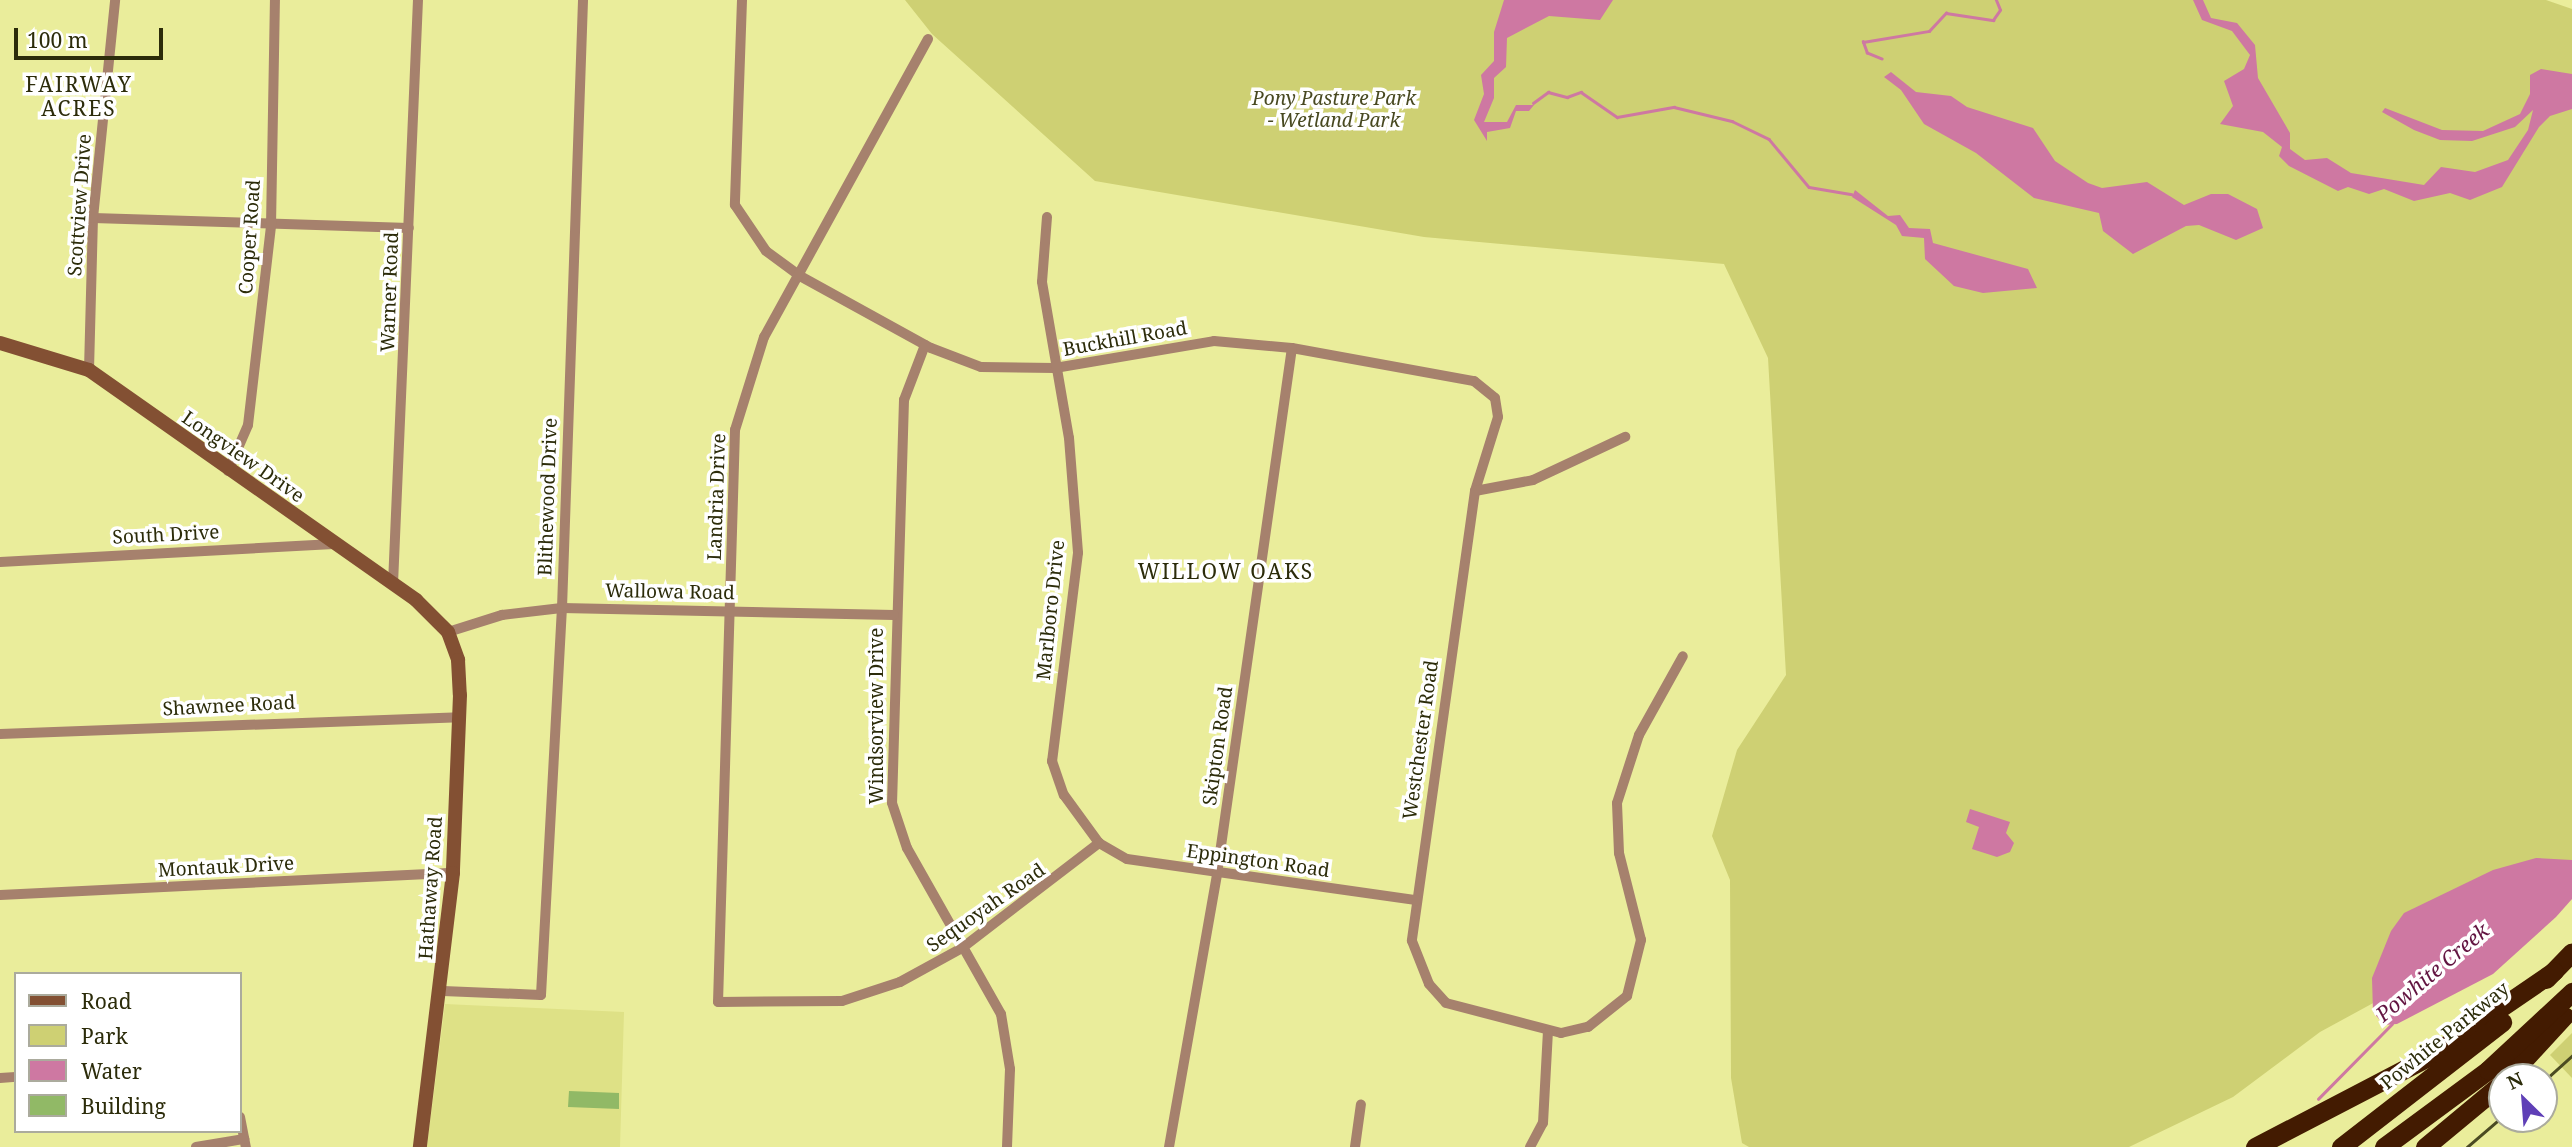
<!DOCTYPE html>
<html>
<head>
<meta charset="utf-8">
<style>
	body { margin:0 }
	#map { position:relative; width:2572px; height:1147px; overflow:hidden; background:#eaed9b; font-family:"Noto Serif",serif }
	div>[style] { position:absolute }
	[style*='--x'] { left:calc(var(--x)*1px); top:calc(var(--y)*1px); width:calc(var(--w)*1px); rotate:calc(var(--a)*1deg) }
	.built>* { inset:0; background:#dee186 }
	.green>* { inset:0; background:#ced073 }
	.water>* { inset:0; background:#ce78a2 }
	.stream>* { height:2.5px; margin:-1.25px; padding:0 1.25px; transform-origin:1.25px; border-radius:1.25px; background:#ce78a2 }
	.building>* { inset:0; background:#91b966 }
	.street>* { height:10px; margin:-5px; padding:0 5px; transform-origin:5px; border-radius:5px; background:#a6816d }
	.secondary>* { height:14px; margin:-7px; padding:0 7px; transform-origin:7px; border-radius:7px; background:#835033 }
	.highway>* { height:19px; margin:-9.5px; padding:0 9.5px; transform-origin:9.5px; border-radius:9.5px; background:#431b01 }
	.rail>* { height:2.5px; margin:-1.25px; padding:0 1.25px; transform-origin:1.25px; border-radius:1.25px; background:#4b4b22 }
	span { translate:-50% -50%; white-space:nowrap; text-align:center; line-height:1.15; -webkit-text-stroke:7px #fff; paint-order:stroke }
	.park-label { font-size:19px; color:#484921; font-style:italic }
	.street-label { font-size:19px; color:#2c2c0a }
	.neighbourhood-label { font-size:21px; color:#2c2c0a; letter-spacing:2px }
	.water-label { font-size:21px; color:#621441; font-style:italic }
	.legend { position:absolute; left:14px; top:972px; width:228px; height:161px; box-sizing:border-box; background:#fff; border:2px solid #abab9d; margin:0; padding:9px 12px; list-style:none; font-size:21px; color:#2c2c0a }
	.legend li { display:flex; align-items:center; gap:14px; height:35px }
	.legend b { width:35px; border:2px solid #abab9d }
	.north { position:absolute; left:2488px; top:1063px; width:70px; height:70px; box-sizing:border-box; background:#fff; border:2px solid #abab9d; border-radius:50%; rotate:335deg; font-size:19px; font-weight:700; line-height:28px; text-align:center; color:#2c2c0a }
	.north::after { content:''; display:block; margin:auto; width:24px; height:32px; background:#5f3fb7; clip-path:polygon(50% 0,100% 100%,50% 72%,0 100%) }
	.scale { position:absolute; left:14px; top:28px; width:149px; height:32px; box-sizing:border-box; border:4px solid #2c2c0a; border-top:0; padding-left:9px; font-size:21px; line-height:24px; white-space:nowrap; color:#2c2c0a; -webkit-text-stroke:5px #fff; paint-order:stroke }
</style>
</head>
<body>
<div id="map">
	<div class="built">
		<div style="clip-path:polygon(445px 1004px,624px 1012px,620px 1147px,427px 1147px)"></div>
	</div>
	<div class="green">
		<div style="clip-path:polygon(905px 0,2546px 0,2572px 9px,2572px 866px,2432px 971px,2320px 1032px,2233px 1097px,2129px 1147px,1749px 1147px,1742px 1143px,1731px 1078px,1730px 880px,1712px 836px,1737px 750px,1786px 675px,1768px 358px,1724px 264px,1424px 237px,1095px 181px,932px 34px)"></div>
		<div style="clip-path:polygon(2572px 1033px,2572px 1078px,2550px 1055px)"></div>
	</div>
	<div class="water">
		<div style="clip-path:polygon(1504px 0,1613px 0,1600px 20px,1549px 16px,1507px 38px,1506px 67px,1494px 78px,1494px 98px,1484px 122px,1507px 122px,1516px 105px,1534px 105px,1529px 111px,1516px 111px,1510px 128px,1487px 132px,1487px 141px,1474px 120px,1484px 94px,1481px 75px,1494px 61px,1494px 32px)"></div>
		<div style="clip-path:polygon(2193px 0,2203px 0,2211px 18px,2237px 23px,2255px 45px,2258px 78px,2290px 133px,2290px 149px,2305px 160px,2327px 158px,2351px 173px,2424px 185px,2441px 167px,2475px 172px,2508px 160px,2528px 130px,2533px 110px,2515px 127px,2472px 141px,2440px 140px,2414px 130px,2382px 112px,2385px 108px,2442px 130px,2483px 131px,2520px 114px,2530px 94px,2530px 75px,2541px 69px,2572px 74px,2572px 109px,2550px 116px,2539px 127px,2502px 187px,2470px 200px,2450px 193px,2414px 201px,2384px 189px,2369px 194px,2348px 187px,2338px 191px,2289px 166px,2279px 156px,2282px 147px,2263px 132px,2220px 124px,2233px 106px,2224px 81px,2244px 69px,2250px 55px,2232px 31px,2202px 20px)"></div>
		<div style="clip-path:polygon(1891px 72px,1916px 92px,1951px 96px,1967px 107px,2033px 128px,2055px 161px,2088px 183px,2102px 188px,2147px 182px,2184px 205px,2211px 194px,2228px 194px,2257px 209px,2263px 228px,2236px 240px,2199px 225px,2186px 226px,2133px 254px,2103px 231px,2099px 213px,2034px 198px,1976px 153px,1924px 124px,1901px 90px,1884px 77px)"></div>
		<div style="clip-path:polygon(1855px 190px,1888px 216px,1900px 215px,1909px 228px,1930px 229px,1933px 243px,2028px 269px,2037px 288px,1983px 293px,1954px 286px,1925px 259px,1924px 238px,1902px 236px,1896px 225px,1852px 197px)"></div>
		<div style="clip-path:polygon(1970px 809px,2010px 822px,2006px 833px,2014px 843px,2010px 852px,1997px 857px,1972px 849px,1979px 827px,1966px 822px)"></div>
		<div style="clip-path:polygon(2536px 858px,2572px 860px,2572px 899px,2556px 917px,2493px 974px,2397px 1024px,2384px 1025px,2373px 1012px,2372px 978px,2391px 931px,2404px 913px,2493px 870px)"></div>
	</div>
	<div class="stream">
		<div style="--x:1882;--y:59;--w:16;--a:-158"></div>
		<div style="--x:1867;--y:53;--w:12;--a:-110"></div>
		<div style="--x:1863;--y:42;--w:67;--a:-9.5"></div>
		<div style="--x:1929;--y:31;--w:25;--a:-47"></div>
		<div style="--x:1946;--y:13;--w:48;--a:8.5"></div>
		<div style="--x:1993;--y:20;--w:12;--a:-55"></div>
		<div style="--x:2000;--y:10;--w:11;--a:-112"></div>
		<div style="--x:1533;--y:103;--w:19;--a:-36"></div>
		<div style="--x:1548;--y:92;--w:20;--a:15"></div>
		<div style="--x:1567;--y:97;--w:15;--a:-20"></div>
		<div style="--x:1581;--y:92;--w:44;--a:34.8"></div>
		<div style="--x:1617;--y:117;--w:58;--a:-10"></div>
		<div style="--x:1674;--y:107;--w:60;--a:13.6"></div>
		<div style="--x:1732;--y:121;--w:41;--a:25.9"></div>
		<div style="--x:1769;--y:139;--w:62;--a:50.2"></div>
		<div style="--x:1809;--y:187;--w:43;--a:9.5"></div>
		<div style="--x:2318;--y:1099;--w:105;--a:-45.4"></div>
	</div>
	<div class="building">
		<div style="clip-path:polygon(569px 1091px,619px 1093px,619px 1109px,568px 1107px)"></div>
	</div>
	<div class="street">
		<div style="--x:742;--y:0;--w:205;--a:92"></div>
		<div style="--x:735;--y:205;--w:55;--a:56"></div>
		<div style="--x:766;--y:251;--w:42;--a:36.3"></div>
		<div style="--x:800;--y:276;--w:149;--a:28.8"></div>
		<div style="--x:931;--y:348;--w:53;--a:20.8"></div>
		<div style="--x:981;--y:367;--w:74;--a:0.8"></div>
		<div style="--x:1055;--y:368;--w:161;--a:-9.6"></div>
		<div style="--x:1214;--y:341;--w:78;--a:5.1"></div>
		<div style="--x:1292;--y:348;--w:185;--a:10.3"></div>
		<div style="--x:1474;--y:381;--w:27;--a:39"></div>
		<div style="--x:1495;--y:398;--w:19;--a:81"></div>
		<div style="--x:1498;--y:417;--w:77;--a:107.3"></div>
		<div style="--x:1475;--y:491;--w:454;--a:98"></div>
		<div style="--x:1412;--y:941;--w:46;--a:68.4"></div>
		<div style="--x:1429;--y:984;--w:25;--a:48"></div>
		<div style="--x:1446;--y:1003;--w:119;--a:14.6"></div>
		<div style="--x:1561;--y:1033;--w:28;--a:-13"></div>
		<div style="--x:1588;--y:1027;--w:50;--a:-38.5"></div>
		<div style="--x:1627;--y:996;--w:58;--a:-76"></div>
		<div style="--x:1641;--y:940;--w:90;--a:-104.2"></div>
		<div style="--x:1619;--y:853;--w:50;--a:-92.3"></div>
		<div style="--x:1617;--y:803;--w:71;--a:-72.1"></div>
		<div style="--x:1639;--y:735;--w:90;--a:-60.9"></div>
		<div style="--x:928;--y:39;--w:340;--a:118.8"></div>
		<div style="--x:764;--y:337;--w:97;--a:107.3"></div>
		<div style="--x:735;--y:430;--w:572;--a:91.7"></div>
		<div style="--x:718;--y:1002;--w:124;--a:-0.5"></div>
		<div style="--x:842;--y:1001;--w:61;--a:-18.1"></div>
		<div style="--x:900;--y:982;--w:71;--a:-28.7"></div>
		<div style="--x:962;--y:948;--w:173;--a:-37.5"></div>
		<div style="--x:1047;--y:217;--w:65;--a:94.4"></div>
		<div style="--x:1042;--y:282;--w:158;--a:80.2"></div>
		<div style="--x:1069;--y:438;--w:115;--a:85.5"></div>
		<div style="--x:1078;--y:553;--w:210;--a:97.1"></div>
		<div style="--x:1052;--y:761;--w:36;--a:71"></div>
		<div style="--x:1064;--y:795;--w:59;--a:53.9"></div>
		<div style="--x:1099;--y:843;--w:32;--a:30"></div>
		<div style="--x:1127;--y:859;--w:292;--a:8.1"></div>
		<div style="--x:93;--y:218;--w:316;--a:1.8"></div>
		<div style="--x:925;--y:345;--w:59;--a:110.9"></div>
		<div style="--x:904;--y:400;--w:403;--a:91.7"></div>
		<div style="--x:892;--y:803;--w:47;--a:71.6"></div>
		<div style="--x:907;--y:848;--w:191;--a:60.5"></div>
		<div style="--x:1001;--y:1014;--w:56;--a:80.7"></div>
		<div style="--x:1010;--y:1069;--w:78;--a:92.2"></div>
		<div style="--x:89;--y:370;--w:152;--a:-88.5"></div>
		<div style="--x:93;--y:218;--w:219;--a:-84.2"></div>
		<div style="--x:228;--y:471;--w:50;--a:-66.5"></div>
		<div style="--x:248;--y:425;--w:200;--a:-83.4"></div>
		<div style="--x:271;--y:226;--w:226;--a:-89"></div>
		<div style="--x:1475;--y:491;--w:59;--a:-10.7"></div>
		<div style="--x:1533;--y:480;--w:102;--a:-25.1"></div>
		<div style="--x:0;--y:562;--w:334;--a:-3.1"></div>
		<div style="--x:393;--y:584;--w:585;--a:-87.55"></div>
		<div style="--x:448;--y:632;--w:57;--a:-17.5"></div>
		<div style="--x:502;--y:615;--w:60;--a:-6.7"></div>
		<div style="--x:562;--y:608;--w:332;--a:1.2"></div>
		<div style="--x:0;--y:734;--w:460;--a:-2.1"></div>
		<div style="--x:0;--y:895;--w:454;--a:-2.8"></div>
		<div style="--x:443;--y:991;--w:98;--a:2.3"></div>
		<div style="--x:541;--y:995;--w:388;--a:-86.9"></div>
		<div style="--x:562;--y:608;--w:608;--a:-88.02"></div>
		<div style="--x:0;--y:1078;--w:16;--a:-4"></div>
		<div style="--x:240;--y:1117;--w:31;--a:79"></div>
		<div style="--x:196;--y:1147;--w:49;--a:-9.5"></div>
		<div style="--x:1169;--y:1147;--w:277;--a:-80"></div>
		<div style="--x:1217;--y:874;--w:531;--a:-81.89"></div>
		<div style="--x:1355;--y:1147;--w:43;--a:-82.1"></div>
		<div style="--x:1530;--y:1147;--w:27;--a:-62"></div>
		<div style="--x:1543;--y:1123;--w:91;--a:-86.9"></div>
	</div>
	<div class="secondary">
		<div style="--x:0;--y:343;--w:93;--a:16.9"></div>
		<div style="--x:89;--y:370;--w:400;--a:35.1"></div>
		<div style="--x:416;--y:600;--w:45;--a:45"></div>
		<div style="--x:448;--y:632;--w:30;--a:70"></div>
		<div style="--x:458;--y:660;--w:35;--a:87"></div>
		<div style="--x:460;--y:695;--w:178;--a:92.3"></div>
		<div style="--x:453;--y:873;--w:276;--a:96.9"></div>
	</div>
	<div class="highway">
		<div style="--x:2546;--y:979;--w:37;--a:-46"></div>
		<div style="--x:2508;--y:1077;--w:83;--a:-47.4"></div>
		<div style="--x:2255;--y:1147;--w:197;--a:-27.5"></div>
		<div style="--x:2430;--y:1056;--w:150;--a:-34.4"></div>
		<div style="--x:2341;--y:1147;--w:204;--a:-37.8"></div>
		<div style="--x:2384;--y:1147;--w:129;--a:-36.5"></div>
		<div style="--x:2488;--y:1070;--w:115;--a:-42.9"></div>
		<div style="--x:2425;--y:1147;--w:100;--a:-39.7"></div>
	</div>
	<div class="rail">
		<div style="--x:2544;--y:1081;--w:38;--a:-42"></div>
		<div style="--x:2467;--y:1147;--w:46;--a:-40.6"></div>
	</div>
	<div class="park-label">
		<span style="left:1334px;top:110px">Pony Pasture Park<br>- Wetland Park</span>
	</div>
	<div class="street-label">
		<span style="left:80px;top:205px;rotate:-86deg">Scottview Drive</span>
		<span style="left:250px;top:237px;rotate:-86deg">Cooper Road</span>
		<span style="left:390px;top:292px;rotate:-88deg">Warner Road</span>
		<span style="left:1125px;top:339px;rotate:-10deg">Buckhill Road</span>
		<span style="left:243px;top:457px;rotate:35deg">Longview Drive</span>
		<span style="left:548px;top:497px;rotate:-88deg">Blithewood Drive</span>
		<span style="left:717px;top:497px;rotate:-88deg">Landria Drive</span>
		<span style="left:166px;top:535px;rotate:-3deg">South Drive</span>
		<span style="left:670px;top:592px;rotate:1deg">Wallowa Road</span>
		<span style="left:1051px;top:610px;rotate:-84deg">Marlboro Drive</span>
		<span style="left:229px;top:706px;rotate:-3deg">Shawnee Road</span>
		<span style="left:877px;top:716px;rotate:-90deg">Windsorview Drive</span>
		<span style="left:1421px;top:740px;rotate:-82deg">Westchester Road</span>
		<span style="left:1218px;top:746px;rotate:-82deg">Skipton Road</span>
		<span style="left:1258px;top:861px;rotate:8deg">Eppington Road</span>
		<span style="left:226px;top:867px;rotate:-3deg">Montauk Drive</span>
		<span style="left:431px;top:888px;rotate:-86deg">Hathaway Road</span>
		<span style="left:986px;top:908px;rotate:-35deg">Sequoyah Road</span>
		<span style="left:2445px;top:1036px;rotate:-39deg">Powhite Parkway</span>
	</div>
	<div class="neighbourhood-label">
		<span style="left:79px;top:96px">FAIRWAY<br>ACRES</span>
		<span style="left:1226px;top:571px">WILLOW OAKS</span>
	</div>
	<div class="water-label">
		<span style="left:2432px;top:972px;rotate:-40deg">Powhite Creek</span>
	</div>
	<ul class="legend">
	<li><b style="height:9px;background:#835033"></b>Road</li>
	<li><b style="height:19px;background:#ced073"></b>Park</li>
	<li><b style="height:19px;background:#ce78a2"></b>Water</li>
	<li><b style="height:19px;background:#91b966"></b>Building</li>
	</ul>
	<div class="north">N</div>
	<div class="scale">100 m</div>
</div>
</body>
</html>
